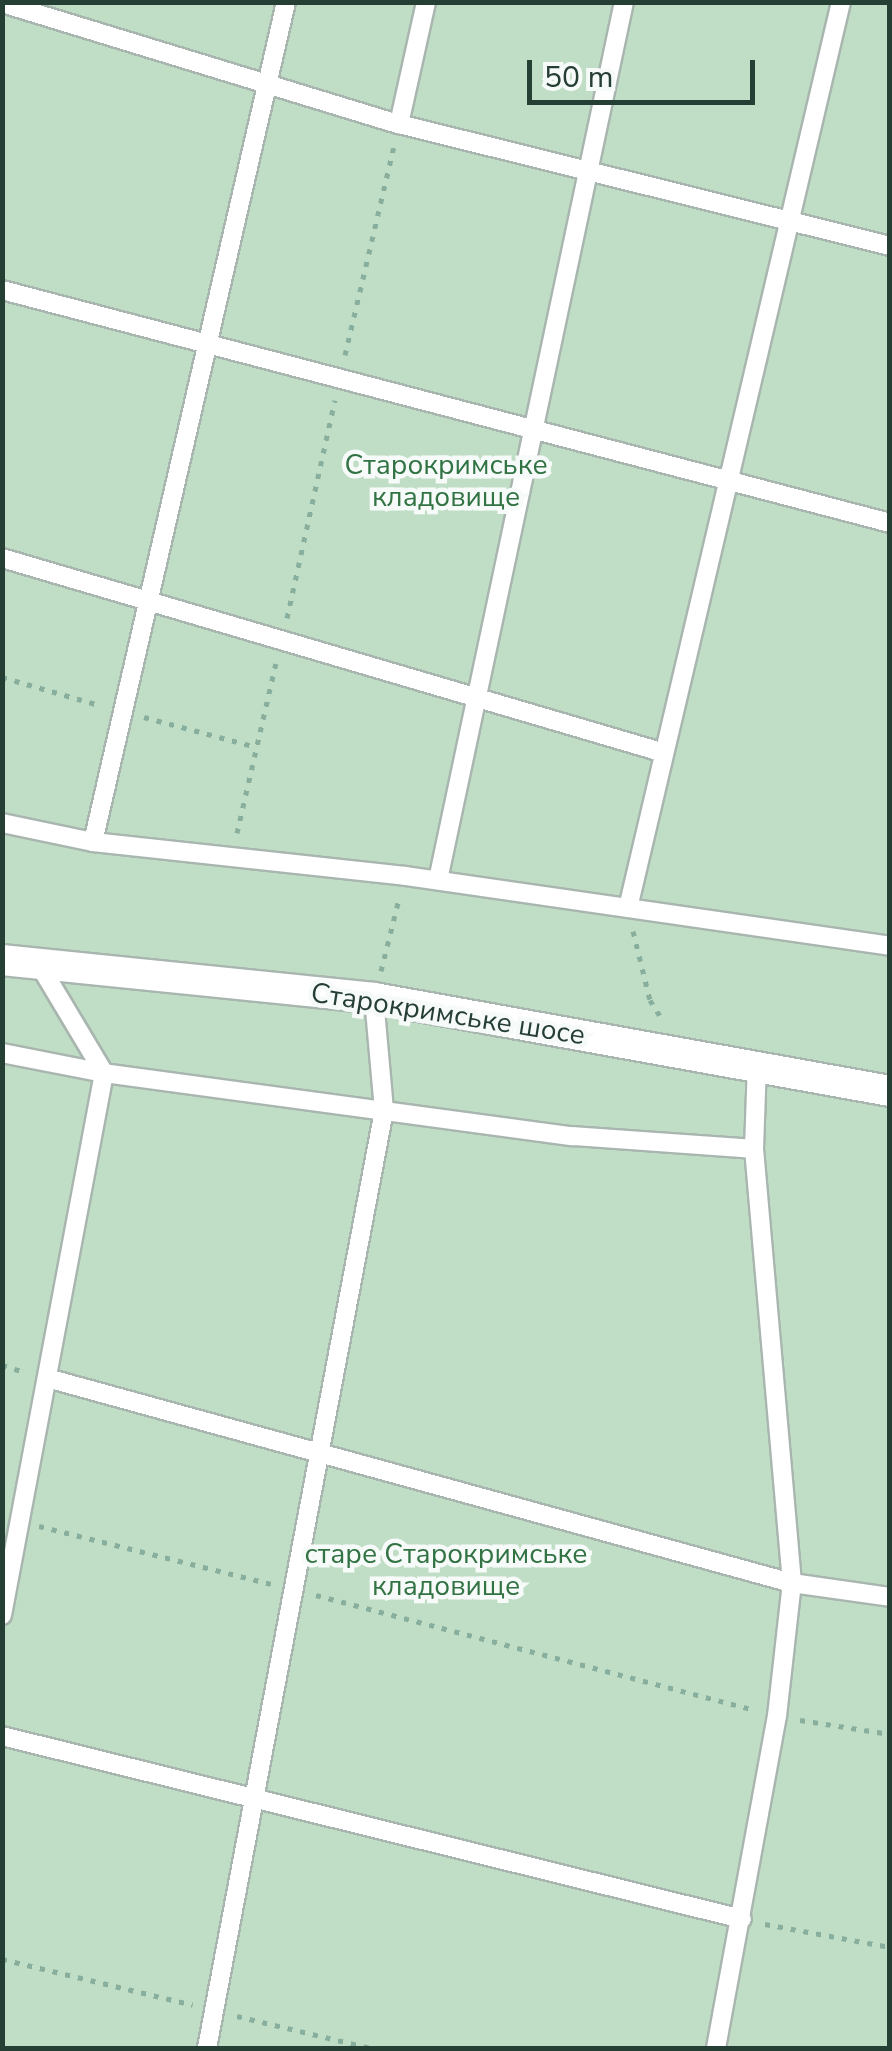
<!DOCTYPE html>
<html>
<head>
<meta charset="utf-8">
<style>
	body { margin:0 }
	#map { position:relative; width:892px; height:2051px; overflow:hidden; background:#e6eee9; font-family:"Nunito Sans",sans-serif }
	div>[style] { position:absolute }
	[style*='--x'] { left:calc(var(--x)*1px); top:calc(var(--y)*1px); width:calc(var(--w)*1px); rotate:calc(var(--a)*1deg) }
	.green>* { inset:0; background:#c0ddc5 }
	.path>* { height:5px; margin-top:-2.5px; transform-origin:0; background:repeating-linear-gradient(90deg,#88af9e 0 5px,transparent 0 13px) }
	.roads { filter:drop-shadow(2px 0 #a9b6af) drop-shadow(-2px 0 #a9b6af) drop-shadow(0 2px #a9b6af) drop-shadow(0 -2px #a9b6af) }
	.lane>* { height:18px; margin:-9px; padding:0 9px; transform-origin:9px; border-radius:9px; background:#fff }
	.secondary>* { height:30px; margin:-15px; padding:0 15px; transform-origin:15px; border-radius:15px; background:#fff }
	span { translate:-50% -50%; white-space:nowrap; text-align:center; line-height:1.15; -webkit-text-stroke:9px #f6faf8; paint-order:stroke }
	.park-label { font-size:28px; color:#327344 }
	.street-label { font-size:28px; color:#263f35 }
	.frame { position:absolute; inset:0; border:5px solid #263f35; pointer-events:none }
	.scale { position:absolute; left:527px; top:60px; width:228px; height:45px; box-sizing:border-box; border:5px solid #263f35; border-top:0; padding-left:12px; font-size:30px; line-height:35px; white-space:nowrap; color:#263f35; -webkit-text-stroke:8px #f6faf8; paint-order:stroke }
</style>
</head>
<body>
<div id="map">
	<div class="green">
		<div style="clip-path:polygon(3px 3px,889px 3px,889px 2048px,3px 2048px)"></div>
	</div>
	<div class="path">
		<div style="--x:345;--y:355;--w:215;--a:-76.8"></div>
		<div style="--x:287;--y:618;--w:223;--a:-77.6"></div>
		<div style="--x:2;--y:677;--w:101;--a:16.1"></div>
		<div style="--x:144;--y:717;--w:117;--a:14.9"></div>
		<div style="--x:237;--y:833;--w:174;--a:-77.1"></div>
		<div style="--x:633;--y:931;--w:71;--a:76.2"></div>
		<div style="--x:650;--y:1000;--w:22;--a:58"></div>
		<div style="--x:381;--y:971;--w:74;--a:-76"></div>
		<div style="--x:2;--y:1365;--w:24;--a:17"></div>
		<div style="--x:39;--y:1526;--w:239;--a:14"></div>
		<div style="--x:316;--y:1595;--w:454;--a:14.7"></div>
		<div style="--x:800;--y:1720;--w:91;--a:8.8"></div>
		<div style="--x:765;--y:1924;--w:127;--a:10.4"></div>
		<div style="--x:2;--y:1959;--w:196;--a:13.5"></div>
		<div style="--x:237;--y:2016;--w:137;--a:13.5"></div>
	</div>
	<div class="roads">
		<div class="lane">
			<div style="--x:2;--y:3;--w:415;--a:17"></div>
			<div style="--x:399;--y:124;--w:506;--a:13.95"></div>
			<div style="--x:399;--y:124;--w:125;--a:-77.5"></div>
			<div style="--x:2;--y:290;--w:918;--a:14.7"></div>
			<div style="--x:2;--y:558;--w:687;--a:16.4"></div>
			<div style="--x:2;--y:823;--w:93;--a:11.8"></div>
			<div style="--x:93;--y:842;--w:314;--a:6.2"></div>
			<div style="--x:405;--y:876;--w:490;--a:8.2"></div>
			<div style="--x:93;--y:842;--w:862;--a:-77.06"></div>
			<div style="--x:438;--y:880;--w:897;--a:-78.04"></div>
			<div style="--x:628;--y:908;--w:931;--a:-76.77"></div>
			<div style="--x:2;--y:1053;--w:104;--a:11.1"></div>
			<div style="--x:104;--y:1073;--w:473;--a:7.7"></div>
			<div style="--x:573;--y:1136;--w:181;--a:4.1"></div>
			<div style="--x:47;--y:1378;--w:773;--a:15.39"></div>
			<div style="--x:792;--y:1583;--w:99;--a:8.1"></div>
			<div style="--x:2;--y:1615;--w:552;--a:-79.34"></div>
			<div style="--x:104;--y:1073;--w:125;--a:-120.9"></div>
			<div style="--x:2;--y:1736;--w:762;--a:13.89"></div>
			<div style="--x:207;--y:2048;--w:955;--a:-79.31"></div>
			<div style="--x:384;--y:1110;--w:112;--a:-95.1"></div>
			<div style="--x:716;--y:2048;--w:338;--a:-79.6"></div>
			<div style="--x:777;--y:1716;--w:134;--a:-83.6"></div>
			<div style="--x:792;--y:1583;--w:436;--a:-95"></div>
			<div style="--x:754;--y:1149;--w:86;--a:-88"></div>
		</div>
		<div class="secondary">
			<div style="--x:2;--y:960;--w:374;--a:5.8"></div>
			<div style="--x:374;--y:998;--w:524;--a:10.22"></div>
		</div>
	</div>
	<div class="park-label">
		<span style="left:446px;top:481px">Старокримське<br>кладовище</span>
		<span style="left:446px;top:1570px">старе Старокримське<br>кладовище</span>
	</div>
	<div class="street-label">
		<span style="left:448px;top:1014px;rotate:9deg">Старокримське шосе</span>
	</div>
	<div class="frame"></div>
	<div class="scale">50 m</div>
</div>
</body>
</html>
